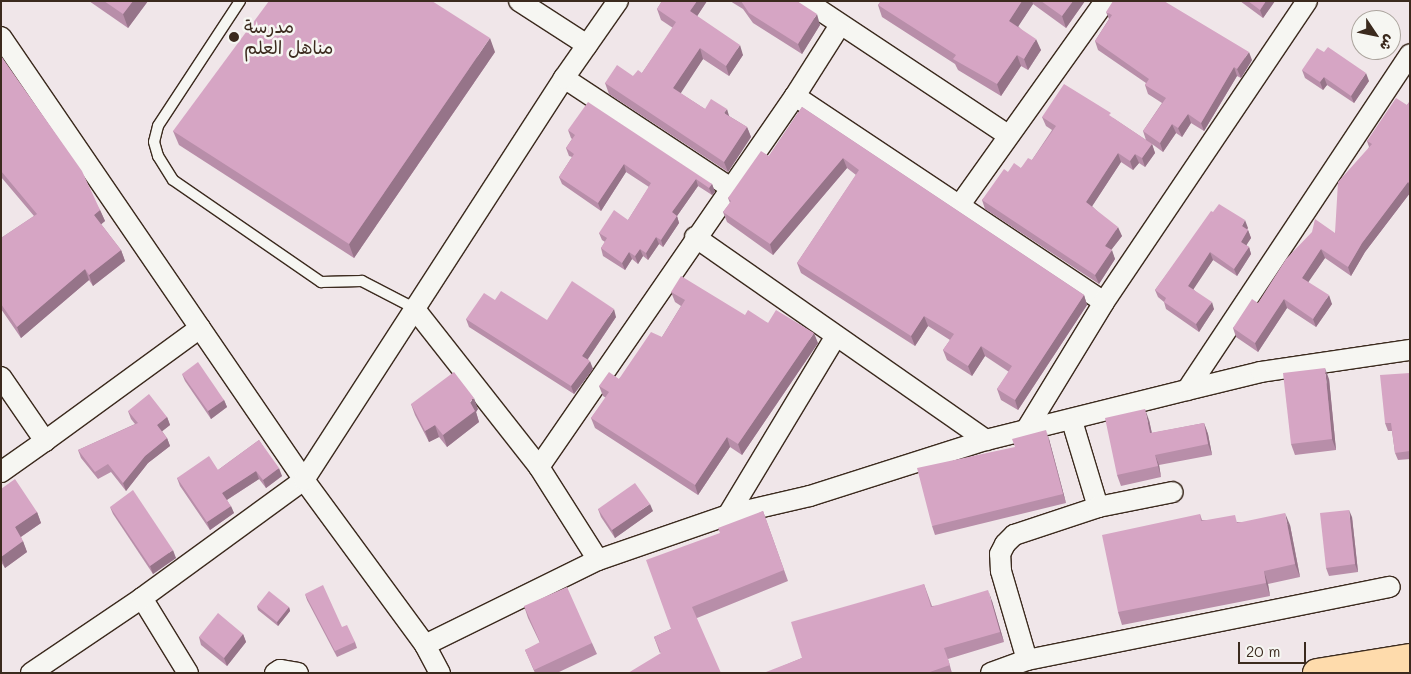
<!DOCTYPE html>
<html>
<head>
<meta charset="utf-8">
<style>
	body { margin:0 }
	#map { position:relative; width:1411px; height:674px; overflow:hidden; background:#f0e6e9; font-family:Mali,"Playpen Sans Arabic",sans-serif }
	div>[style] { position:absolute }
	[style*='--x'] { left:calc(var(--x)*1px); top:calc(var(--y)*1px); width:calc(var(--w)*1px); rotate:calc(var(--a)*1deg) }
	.roads { filter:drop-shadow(1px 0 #3b2a1e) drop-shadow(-1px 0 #3b2a1e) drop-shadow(0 1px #3b2a1e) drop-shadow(0 -1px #3b2a1e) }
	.service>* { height:10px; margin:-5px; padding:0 5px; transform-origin:5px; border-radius:5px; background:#f6f6f2 }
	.minor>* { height:20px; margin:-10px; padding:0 10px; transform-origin:10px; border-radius:10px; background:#f6f6f2 }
	.primary>* { height:28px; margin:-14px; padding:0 14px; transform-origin:14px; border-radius:14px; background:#fedbac }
	.wall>* { inset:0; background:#b88ea9 }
	.shaded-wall>* { inset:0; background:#967489 }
	.building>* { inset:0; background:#d6a5c4 }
	.dots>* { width:14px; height:14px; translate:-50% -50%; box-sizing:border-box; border:2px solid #f6f6f2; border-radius:50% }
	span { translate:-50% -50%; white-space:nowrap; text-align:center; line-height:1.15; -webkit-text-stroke:5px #f6f6f2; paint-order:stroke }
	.poi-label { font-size:18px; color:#3b2a1e }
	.left { translate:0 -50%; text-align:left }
	.frame { position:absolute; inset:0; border:2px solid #3b2a1e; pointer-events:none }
	.north { position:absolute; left:1351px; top:10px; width:50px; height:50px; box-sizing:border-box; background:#f6f6f2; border:1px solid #aba49d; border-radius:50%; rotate:124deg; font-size:14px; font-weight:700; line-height:20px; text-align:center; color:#3b2a1e }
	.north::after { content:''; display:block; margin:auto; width:18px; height:22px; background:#3b2a1e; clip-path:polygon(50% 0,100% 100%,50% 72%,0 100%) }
	.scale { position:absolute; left:1238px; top:642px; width:68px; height:22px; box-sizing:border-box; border:2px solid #3b2a1e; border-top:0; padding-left:6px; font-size:15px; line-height:18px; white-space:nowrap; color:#3b2a1e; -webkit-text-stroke:4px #f6f6f2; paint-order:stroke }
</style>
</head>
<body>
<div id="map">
	<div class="roads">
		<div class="service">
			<div style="--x:240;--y:1;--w:149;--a:123.3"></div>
			<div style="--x:158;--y:126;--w:16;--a:104"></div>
			<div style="--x:154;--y:142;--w:15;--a:74"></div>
			<div style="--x:158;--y:156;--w:28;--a:58"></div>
			<div style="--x:173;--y:180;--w:180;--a:34.6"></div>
			<div style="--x:321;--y:282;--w:41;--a:-1.4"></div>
			<div style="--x:362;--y:281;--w:59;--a:27.4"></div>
		</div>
		<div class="minor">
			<div style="--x:519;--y:1;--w:81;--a:32.9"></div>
			<div style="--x:806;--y:1;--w:242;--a:33.6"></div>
			<div style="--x:1;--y:37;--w:537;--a:55.63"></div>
			<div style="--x:304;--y:480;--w:205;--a:53.7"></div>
			<div style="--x:425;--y:645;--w:32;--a:62"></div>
			<div style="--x:564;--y:78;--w:198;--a:33.4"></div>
			<div style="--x:795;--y:96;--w:371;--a:33.7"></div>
			<div style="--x:959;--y:206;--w:252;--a:-54.5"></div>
			<div style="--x:695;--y:237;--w:355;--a:34.9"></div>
			<div style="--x:414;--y:308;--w:202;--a:51.8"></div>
			<div style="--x:539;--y:467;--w:110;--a:57.6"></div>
			<div style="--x:1;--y:377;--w:78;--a:55.5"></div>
			<div style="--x:45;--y:441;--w:192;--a:-36.1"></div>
			<div style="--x:1187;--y:390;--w:403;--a:-56.4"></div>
			<div style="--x:1072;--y:421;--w:90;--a:73.2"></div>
			<div style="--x:1026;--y:430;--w:150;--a:-58.6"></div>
			<div style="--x:1104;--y:302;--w:363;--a:-56"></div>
			<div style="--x:539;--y:467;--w:451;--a:-55.4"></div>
			<div style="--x:795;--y:96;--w:84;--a:-57.6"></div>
			<div style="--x:1;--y:472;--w:54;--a:-35.2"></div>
			<div style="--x:728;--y:515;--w:209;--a:-58.9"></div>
			<div style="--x:142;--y:598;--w:88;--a:58.5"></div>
			<div style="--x:425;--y:645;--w:193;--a:-26.2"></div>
			<div style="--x:598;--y:560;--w:138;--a:-19.1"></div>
			<div style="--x:728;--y:515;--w:84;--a:-13"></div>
			<div style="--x:810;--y:496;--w:185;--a:-17.7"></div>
			<div style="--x:986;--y:440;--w:207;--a:-14"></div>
			<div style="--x:1187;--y:390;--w:76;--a:-13.7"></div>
			<div style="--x:1261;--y:372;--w:151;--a:-8.4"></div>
			<div style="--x:1027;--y:660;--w:93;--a:-106.3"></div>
			<div style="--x:1001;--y:571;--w:17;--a:-93"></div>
			<div style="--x:1000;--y:554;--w:11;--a:-63"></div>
			<div style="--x:1005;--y:544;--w:13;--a:-45"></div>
			<div style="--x:1014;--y:535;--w:89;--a:-18.4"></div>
			<div style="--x:1098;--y:507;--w:76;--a:-11.3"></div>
			<div style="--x:31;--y:673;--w:134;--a:-34"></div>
			<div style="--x:142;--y:598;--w:200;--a:-36.1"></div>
			<div style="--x:304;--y:480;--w:479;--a:-57.1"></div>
			<div style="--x:564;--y:78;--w:94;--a:-55"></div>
			<div style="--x:275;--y:673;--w:6;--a:-31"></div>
			<div style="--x:280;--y:670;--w:18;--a:9"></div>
			<div style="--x:991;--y:673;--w:38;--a:-20"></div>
			<div style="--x:1027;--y:660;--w:370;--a:-11.4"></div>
		</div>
		<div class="primary">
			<div style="--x:1317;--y:673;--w:94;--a:-9.2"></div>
		</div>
	</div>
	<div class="wall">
		<div style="clip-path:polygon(89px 1px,148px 1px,128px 28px)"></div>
		<div style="clip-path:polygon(662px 1px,707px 1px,697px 16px,743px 55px,729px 76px,703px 59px,680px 93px,705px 109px,729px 116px,747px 127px,751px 137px,728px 172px,609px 94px,605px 83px,633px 76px,642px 73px,673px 28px,661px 20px,657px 9px)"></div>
		<div style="clip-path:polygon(730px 1px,797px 1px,820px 25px,802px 54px,753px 23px,743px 9px)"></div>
		<div style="clip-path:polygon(881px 1px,1085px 1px,1066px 28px,1033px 4px,1018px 26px,1041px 50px,1028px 70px,1021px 66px,1001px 96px,958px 70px,955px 64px,882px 17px,878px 5px)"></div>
		<div style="clip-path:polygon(1240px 1px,1275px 1px,1263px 18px)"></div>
		<div style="clip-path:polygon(1106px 12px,1252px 60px,1241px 78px,1237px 76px,1204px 131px,1191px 123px,1182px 137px,1176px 133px,1163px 152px,1152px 144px,1155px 153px,1145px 167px,1139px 163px,1133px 170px,1121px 162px,1092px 206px,1122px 236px,1111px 250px,1115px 259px,1099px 284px,985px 209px,982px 200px,1008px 172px,1021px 168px,1032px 160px,1052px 130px,1046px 126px,1042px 117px,1113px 118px,1146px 140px,1143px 131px,1162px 103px,1148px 94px,1145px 85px,1146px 83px,1098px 50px,1095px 41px,1109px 19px)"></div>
		<div style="clip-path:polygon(495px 52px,354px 258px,179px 145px,173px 131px)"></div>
		<div style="clip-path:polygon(1px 56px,100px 210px,105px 221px,101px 224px,121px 250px,125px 261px,93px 286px,89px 280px,21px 338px,1px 309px,1px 238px,34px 216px,1px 177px)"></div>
		<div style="clip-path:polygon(1302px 70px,1369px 81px,1354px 103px,1327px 85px,1323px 90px,1305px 78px)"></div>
		<div style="clip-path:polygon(1410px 101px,1410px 193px,1365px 252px,1351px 276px,1325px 258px,1308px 282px,1332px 304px,1316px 327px,1287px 308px,1258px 352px,1236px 337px,1233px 328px,1258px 303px,1335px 233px,1369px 147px,1367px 141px,1407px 105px)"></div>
		<div style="clip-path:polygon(802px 107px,1084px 295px,1087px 305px,1018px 410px,1001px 400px,997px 389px,1009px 372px,985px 356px,972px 376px,947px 360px,943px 350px,950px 340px,928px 326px,915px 346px,801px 273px,797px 263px,856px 175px,847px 168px,773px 255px,727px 222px,723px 212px,730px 203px,728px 198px,769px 156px)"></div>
		<div style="clip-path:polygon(568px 130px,712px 184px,715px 192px,712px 195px,698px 186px,677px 216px,679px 223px,663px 247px,659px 244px,648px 260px,643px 256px,638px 264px,632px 259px,625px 270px,603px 256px,601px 248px,605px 242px,602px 240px,599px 233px,628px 220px,649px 187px,626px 172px,601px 211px,562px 184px,559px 177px,572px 157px,569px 156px,566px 148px,572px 139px,571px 138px)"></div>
		<div style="clip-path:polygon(1213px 212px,1248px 228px,1247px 229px,1248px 230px,1251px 238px,1246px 245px,1249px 247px,1251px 254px,1237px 276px,1213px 260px,1193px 289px,1214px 309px,1199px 332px,1166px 309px,1164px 302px,1158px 297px,1155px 290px)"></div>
		<div style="clip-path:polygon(671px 292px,768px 323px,818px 343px,742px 455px,730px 447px,698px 495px,595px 428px,591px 418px,606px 398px,603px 396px,599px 386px,619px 379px,662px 337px,681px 306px,675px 302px)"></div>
		<div style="clip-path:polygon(616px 317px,588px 359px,593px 369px,574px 394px,469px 327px,466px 319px,547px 320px)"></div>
		<div style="clip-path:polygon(1410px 373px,1410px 459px,1398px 460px,1395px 453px,1392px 431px,1388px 431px,1385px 423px)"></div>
		<div style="clip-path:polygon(182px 374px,224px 400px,227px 407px,211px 419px,185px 381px)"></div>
		<div style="clip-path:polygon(1329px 379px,1336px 450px,1295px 455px,1291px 444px)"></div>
		<div style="clip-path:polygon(411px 404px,478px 409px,476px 412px,479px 422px,447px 447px,439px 437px,429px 442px,415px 415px)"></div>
		<div style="clip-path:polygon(128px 411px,167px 417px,170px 425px,162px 431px,167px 438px,170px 446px,148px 463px,126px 491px,111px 472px,98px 479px,81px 458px,78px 450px,135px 424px,131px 419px)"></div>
		<div style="clip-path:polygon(1149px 420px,1152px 433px,1204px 423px,1208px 434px,1212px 455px,1159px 465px,1161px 477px,1121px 486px,1117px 475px)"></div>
		<div style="clip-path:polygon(1049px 439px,1066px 503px,935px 535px,932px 526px)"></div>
		<div style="clip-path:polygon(259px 440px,282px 476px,266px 488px,259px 479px,227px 500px,234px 513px,210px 530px,180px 486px,177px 478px,218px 470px)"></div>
		<div style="clip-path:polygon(1px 489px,37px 512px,41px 523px,21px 537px,27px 552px,5px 568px,1px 562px)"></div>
		<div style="clip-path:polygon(110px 507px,176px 558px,153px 574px,113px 514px)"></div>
		<div style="clip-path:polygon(598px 509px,653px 511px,615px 538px,601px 517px)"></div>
		<div style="clip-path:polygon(763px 511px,788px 581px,697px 618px,660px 653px,654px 637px,671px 629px,720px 533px)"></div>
		<div style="clip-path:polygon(1200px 514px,1202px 520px,1290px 525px,1300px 577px,1268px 584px,1270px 596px,1122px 625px,1118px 612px)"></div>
		<div style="clip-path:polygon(1352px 517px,1358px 572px,1329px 576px,1326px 568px)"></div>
		<div style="clip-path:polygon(924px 584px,932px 606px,992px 601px,1004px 642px,948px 659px,952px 673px,766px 673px,802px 658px)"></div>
		<div style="clip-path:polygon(305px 594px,355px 642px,357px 648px,337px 657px,307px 600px)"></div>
		<div style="clip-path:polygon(257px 606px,289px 607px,290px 611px,278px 626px,258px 610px)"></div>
		<div style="clip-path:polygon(524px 606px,592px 643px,597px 654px,557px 673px,535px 673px,525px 650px,540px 643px,528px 618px)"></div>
		<div style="clip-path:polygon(243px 634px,246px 642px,227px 666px,201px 645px,199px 637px)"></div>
	</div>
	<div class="shaded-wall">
		<div style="clip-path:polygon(133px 1px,148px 1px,128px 28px,123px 14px)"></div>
		<div style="clip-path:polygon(697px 1px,707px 1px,694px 21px,690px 11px)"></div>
		<div style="clip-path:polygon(1022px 1px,1032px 1px,1033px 4px,1014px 33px,1009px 21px)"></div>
		<div style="clip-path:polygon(1073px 1px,1085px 1px,1066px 28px,1062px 16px)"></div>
		<div style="clip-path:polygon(1266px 1px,1275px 1px,1263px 18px,1260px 10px)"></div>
		<div style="clip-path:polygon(817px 14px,820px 25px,802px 54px,798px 44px)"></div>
		<div style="clip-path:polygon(490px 38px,495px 52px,354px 258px,349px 244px)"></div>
		<div style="clip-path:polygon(1036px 39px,1041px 50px,1028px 70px,1024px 59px)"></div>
		<div style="clip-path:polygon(740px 45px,743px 55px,729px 76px,726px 66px)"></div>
		<div style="clip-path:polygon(700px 48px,703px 59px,677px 99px,673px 88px)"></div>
		<div style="clip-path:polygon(1249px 52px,1252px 60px,1241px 78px,1237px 69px)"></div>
		<div style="clip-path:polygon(1017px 55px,1021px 66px,1001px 96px,997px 84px)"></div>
		<div style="clip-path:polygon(1234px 67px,1237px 76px,1204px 131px,1201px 123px)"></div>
		<div style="clip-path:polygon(1366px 73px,1369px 81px,1354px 103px,1351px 96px)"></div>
		<div style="clip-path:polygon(1324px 77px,1327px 85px,1323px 90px,1320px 82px)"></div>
		<div style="clip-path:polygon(727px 109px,730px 119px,724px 113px)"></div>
		<div style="clip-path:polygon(1188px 114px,1191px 123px,1182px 137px,1178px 128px)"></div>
		<div style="clip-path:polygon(1172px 124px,1176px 133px,1163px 152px,1160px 143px)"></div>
		<div style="clip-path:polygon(747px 127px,751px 137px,728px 172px,724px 162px)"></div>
		<div style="clip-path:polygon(1152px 144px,1155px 153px,1145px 167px,1142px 158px)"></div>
		<div style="clip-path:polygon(1118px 153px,1121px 162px,1089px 211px,1086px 202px)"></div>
		<div style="clip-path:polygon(1135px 154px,1139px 163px,1133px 170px,1130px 161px)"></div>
		<div style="clip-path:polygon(843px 158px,847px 168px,773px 255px,770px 244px)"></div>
		<div style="clip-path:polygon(624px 164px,626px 172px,601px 211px,598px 203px)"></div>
		<div style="clip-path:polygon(696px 179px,698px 186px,677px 216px,679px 223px,663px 247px,661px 240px,672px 212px)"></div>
		<div style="clip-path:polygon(1408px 182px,1410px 186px,1410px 193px,1365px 252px,1351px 276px,1348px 267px,1362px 243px)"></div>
		<div style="clip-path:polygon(712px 184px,715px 192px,712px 195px,709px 188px)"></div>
		<div style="clip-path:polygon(100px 210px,105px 221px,98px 227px,94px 215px)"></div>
		<div style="clip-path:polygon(1245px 220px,1248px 228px,1244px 233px,1242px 226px)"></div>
		<div style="clip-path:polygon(1118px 227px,1122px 236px,1108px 254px,1105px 246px)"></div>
		<div style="clip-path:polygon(1248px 230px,1251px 238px,1244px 249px,1241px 242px)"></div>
		<div style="clip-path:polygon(656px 237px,659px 244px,648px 260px,646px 253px)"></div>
		<div style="clip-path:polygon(1249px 247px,1251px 254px,1237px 276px,1234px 269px)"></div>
		<div style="clip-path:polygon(640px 249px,643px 256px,638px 264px,635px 256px)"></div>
		<div style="clip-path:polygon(1321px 249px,1325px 258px,1305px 287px,1302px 278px)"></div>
		<div style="clip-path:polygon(121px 250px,125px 261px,93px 286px,89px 275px)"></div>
		<div style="clip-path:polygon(1112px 250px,1115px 259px,1099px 284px,1095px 275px)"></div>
		<div style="clip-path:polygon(629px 252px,632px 259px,625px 270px,622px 263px)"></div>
		<div style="clip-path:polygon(1210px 252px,1213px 260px,1191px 293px,1188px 286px)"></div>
		<div style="clip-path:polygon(85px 269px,89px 280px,21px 338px,17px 327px)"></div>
		<div style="clip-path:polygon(1084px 295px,1087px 305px,1018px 410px,1015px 400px)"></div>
		<div style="clip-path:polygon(1329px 295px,1332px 304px,1316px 327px,1313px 319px)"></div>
		<div style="clip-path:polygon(1284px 299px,1287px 308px,1258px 352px,1255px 343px)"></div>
		<div style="clip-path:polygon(1212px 302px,1214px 309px,1199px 332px,1196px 324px)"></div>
		<div style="clip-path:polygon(614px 309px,616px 317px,585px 363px,582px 356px)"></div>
		<div style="clip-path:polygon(924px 316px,928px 326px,915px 346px,911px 336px)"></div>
		<div style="clip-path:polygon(814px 333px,818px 343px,742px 455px,738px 444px)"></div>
		<div style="clip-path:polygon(981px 346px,985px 356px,972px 376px,968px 366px)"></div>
		<div style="clip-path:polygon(590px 361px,593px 369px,574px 394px,571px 386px)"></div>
		<div style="clip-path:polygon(1325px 368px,1329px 379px,1336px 450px,1332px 439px)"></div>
		<div style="clip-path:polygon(474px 398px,478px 409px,476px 412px,479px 422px,447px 447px,443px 435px)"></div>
		<div style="clip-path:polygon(224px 400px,227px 407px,211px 419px,208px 411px)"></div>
		<div style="clip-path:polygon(1145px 409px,1149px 420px,1154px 444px,1150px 433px)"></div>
		<div style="clip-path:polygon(167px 417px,170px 425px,160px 433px,157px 425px)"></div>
		<div style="clip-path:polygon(1204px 423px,1208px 434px,1212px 455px,1208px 444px)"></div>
		<div style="clip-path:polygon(435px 425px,439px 437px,429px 442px,425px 431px)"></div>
		<div style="clip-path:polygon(1046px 430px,1049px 439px,1066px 503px,1063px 494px)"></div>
		<div style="clip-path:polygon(727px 437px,730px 447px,698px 495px,695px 485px)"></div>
		<div style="clip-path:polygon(167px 438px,170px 446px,148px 463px,126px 491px,123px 483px,145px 456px)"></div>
		<div style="clip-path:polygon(1155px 455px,1159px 465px,1161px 477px)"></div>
		<div style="clip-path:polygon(279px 468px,282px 476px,266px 488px,263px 480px)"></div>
		<div style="clip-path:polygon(256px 471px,259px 479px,225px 501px,222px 493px)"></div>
		<div style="clip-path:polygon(650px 504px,653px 511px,615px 538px,612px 530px)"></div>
		<div style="clip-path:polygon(231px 506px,234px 513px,210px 530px,207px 522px)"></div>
		<div style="clip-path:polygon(1349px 510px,1352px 517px,1358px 572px,1355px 564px)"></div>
		<div style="clip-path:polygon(37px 512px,41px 523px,19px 538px,15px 527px)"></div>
		<div style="clip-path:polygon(1285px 513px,1290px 525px,1300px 577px,1295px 564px)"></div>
		<div style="clip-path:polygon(23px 541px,27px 552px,5px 568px,1px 557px)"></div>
		<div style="clip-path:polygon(173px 550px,176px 558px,153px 574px,150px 566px)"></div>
		<div style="clip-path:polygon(1264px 571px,1268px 584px,1270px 596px,1266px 583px)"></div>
		<div style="clip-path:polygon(988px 590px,992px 601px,1004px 642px,1000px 632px)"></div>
		<div style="clip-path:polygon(289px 607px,290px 611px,278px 626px,277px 622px)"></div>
		<div style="clip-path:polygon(243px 634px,246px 642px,227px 666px,224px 658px)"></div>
	</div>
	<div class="building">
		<div style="clip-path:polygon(104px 1px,133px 1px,123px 14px)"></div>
		<div style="clip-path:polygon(269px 1px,432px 1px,490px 38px,349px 244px,173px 131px)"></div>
		<div style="clip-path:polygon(662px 1px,697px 1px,690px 11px,740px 45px,726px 66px,700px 48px,673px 88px,705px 109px,711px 99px,727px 109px,724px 113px,747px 127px,724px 162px,605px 83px,617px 65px,633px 76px,638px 70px,642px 73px,676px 22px,657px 9px)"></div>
		<div style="clip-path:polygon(741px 1px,797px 1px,817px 14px,798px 44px,749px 13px)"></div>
		<div style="clip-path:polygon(881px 1px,1022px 1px,1009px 21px,1036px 39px,1024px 59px,1017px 55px,997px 84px,953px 59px,956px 55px,878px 5px)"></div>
		<div style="clip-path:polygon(1041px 1px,1073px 1px,1062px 16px)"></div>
		<div style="clip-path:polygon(1113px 1px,1164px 1px,1249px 52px,1237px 69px,1234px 67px,1201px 123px,1188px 114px,1178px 128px,1172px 124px,1160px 143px,1143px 131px,1166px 98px,1145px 85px,1149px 79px,1095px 41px,1112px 15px,1106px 12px)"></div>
		<div style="clip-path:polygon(1248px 1px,1266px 1px,1260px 10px)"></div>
		<div style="clip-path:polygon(1328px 47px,1366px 73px,1351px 96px,1324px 77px,1320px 82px,1302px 70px,1317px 48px,1324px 52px)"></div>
		<div style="clip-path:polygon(1px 56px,82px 171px,100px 210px,94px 215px,121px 250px,89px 275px,85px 269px,17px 327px,1px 304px,1px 238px,37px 214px,1px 171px)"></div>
		<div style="clip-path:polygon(1064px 84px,1111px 113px,1109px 115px,1152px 144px,1142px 158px,1135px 154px,1130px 161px,1118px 153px,1086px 202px,1118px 227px,1105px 246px,1112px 250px,1095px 275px,982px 200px,1004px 169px,1008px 172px,1014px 163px,1021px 168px,1028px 158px,1032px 160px,1056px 126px,1042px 117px)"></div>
		<div style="clip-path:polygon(1396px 98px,1407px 105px,1410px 101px,1410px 183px,1408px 182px,1362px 243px,1348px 267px,1321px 249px,1302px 278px,1329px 295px,1313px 319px,1284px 299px,1255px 343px,1233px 328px,1252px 299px,1258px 303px,1286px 259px,1312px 232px,1315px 219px,1335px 233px,1338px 182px,1372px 144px,1367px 141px)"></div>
		<div style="clip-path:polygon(588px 102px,712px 184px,709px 188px,696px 179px,672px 212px,677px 216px,661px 240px,656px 237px,646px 253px,640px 249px,635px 256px,629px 252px,622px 263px,601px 248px,607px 238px,599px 233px,614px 210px,628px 220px,651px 183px,624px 164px,598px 203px,559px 177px,574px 154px,566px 148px,575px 135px,568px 130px)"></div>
		<div style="clip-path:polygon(802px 107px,1084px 295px,1015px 400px,997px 389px,1012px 366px,981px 346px,968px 366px,943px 350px,954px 334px,924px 316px,911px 336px,797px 263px,859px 170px,843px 158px,770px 244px,723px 212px,731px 201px,728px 198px,761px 151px,769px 156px)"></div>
		<div style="clip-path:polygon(1219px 204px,1245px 220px,1242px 226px,1248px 230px,1241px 242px,1249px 247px,1234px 269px,1210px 252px,1188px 286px,1212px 302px,1196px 324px,1164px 302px,1166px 298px,1155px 290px,1211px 211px,1213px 212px)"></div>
		<div style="clip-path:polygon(681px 276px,745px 315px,748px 310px,768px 323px,776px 310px,814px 333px,738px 444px,727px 437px,695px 485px,591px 418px,609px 392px,599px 386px,609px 372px,619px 379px,651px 332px,662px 337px,685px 300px,671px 292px)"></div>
		<div style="clip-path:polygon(572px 281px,614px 309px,582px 356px,590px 361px,571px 386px,466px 319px,484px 293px,495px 300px,501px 291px,547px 320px)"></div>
		<div style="clip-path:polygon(198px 362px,224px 400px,208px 411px,182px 374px)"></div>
		<div style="clip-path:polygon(1325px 368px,1332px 439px,1291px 444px,1283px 373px)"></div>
		<div style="clip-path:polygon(454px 372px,474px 398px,470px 402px,475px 411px,443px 435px,435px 425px,425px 431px,411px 404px)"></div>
		<div style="clip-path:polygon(1410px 373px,1410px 451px,1395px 453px,1391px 423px,1385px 423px,1380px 375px)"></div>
		<div style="clip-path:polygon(149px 394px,167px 417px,157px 425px,167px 438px,145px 456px,123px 483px,108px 464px,95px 472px,78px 450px,138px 423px,128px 411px)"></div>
		<div style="clip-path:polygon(1145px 409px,1150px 433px,1204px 423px,1208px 444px,1155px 455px,1158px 466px,1117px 475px,1105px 418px)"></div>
		<div style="clip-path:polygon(1046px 430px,1063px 494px,932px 526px,917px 468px,1015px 447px,1012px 439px)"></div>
		<div style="clip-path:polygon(259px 440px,279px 468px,263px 480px,256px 471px,222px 493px,231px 506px,207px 522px,177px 478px,209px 456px,218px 470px)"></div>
		<div style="clip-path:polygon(15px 479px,37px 512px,15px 527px,23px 541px,1px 557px,1px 489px)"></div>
		<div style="clip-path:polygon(635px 483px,650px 504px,612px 530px,598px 509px)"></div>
		<div style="clip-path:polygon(133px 490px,173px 550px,150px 566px,110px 507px)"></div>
		<div style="clip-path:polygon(1349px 510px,1355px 564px,1326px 568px,1320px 513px)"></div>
		<div style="clip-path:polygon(763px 511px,784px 570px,692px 607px,721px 673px,670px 673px,669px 672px,668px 673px,628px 673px,661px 653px,654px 637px,671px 629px,646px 560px,720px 533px,718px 528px)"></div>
		<div style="clip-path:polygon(1285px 513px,1295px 564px,1264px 571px,1266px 583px,1118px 612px,1102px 535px,1200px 514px,1201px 521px,1235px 515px,1237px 523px)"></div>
		<div style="clip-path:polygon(924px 584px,931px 607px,988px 590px,1000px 632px,944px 648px,950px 665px,927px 673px,766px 673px,766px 672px,802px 658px,791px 622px)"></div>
		<div style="clip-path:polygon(323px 585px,342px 627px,347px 625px,355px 642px,335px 651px,305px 594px)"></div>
		<div style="clip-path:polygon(567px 587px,592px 643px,534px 670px,525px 650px,540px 642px,524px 606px)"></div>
		<div style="clip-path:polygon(269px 591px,289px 607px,277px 622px,257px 606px)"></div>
		<div style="clip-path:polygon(218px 613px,243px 634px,224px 658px,199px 637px)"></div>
	</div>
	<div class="dots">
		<div style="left:234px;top:37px;background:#3b2a1e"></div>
	</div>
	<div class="poi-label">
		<span class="left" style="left:244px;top:37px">مدرسة<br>مناهل العلم</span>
	</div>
	<div class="frame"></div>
	<div class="north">ش</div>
	<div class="scale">20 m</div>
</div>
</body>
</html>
